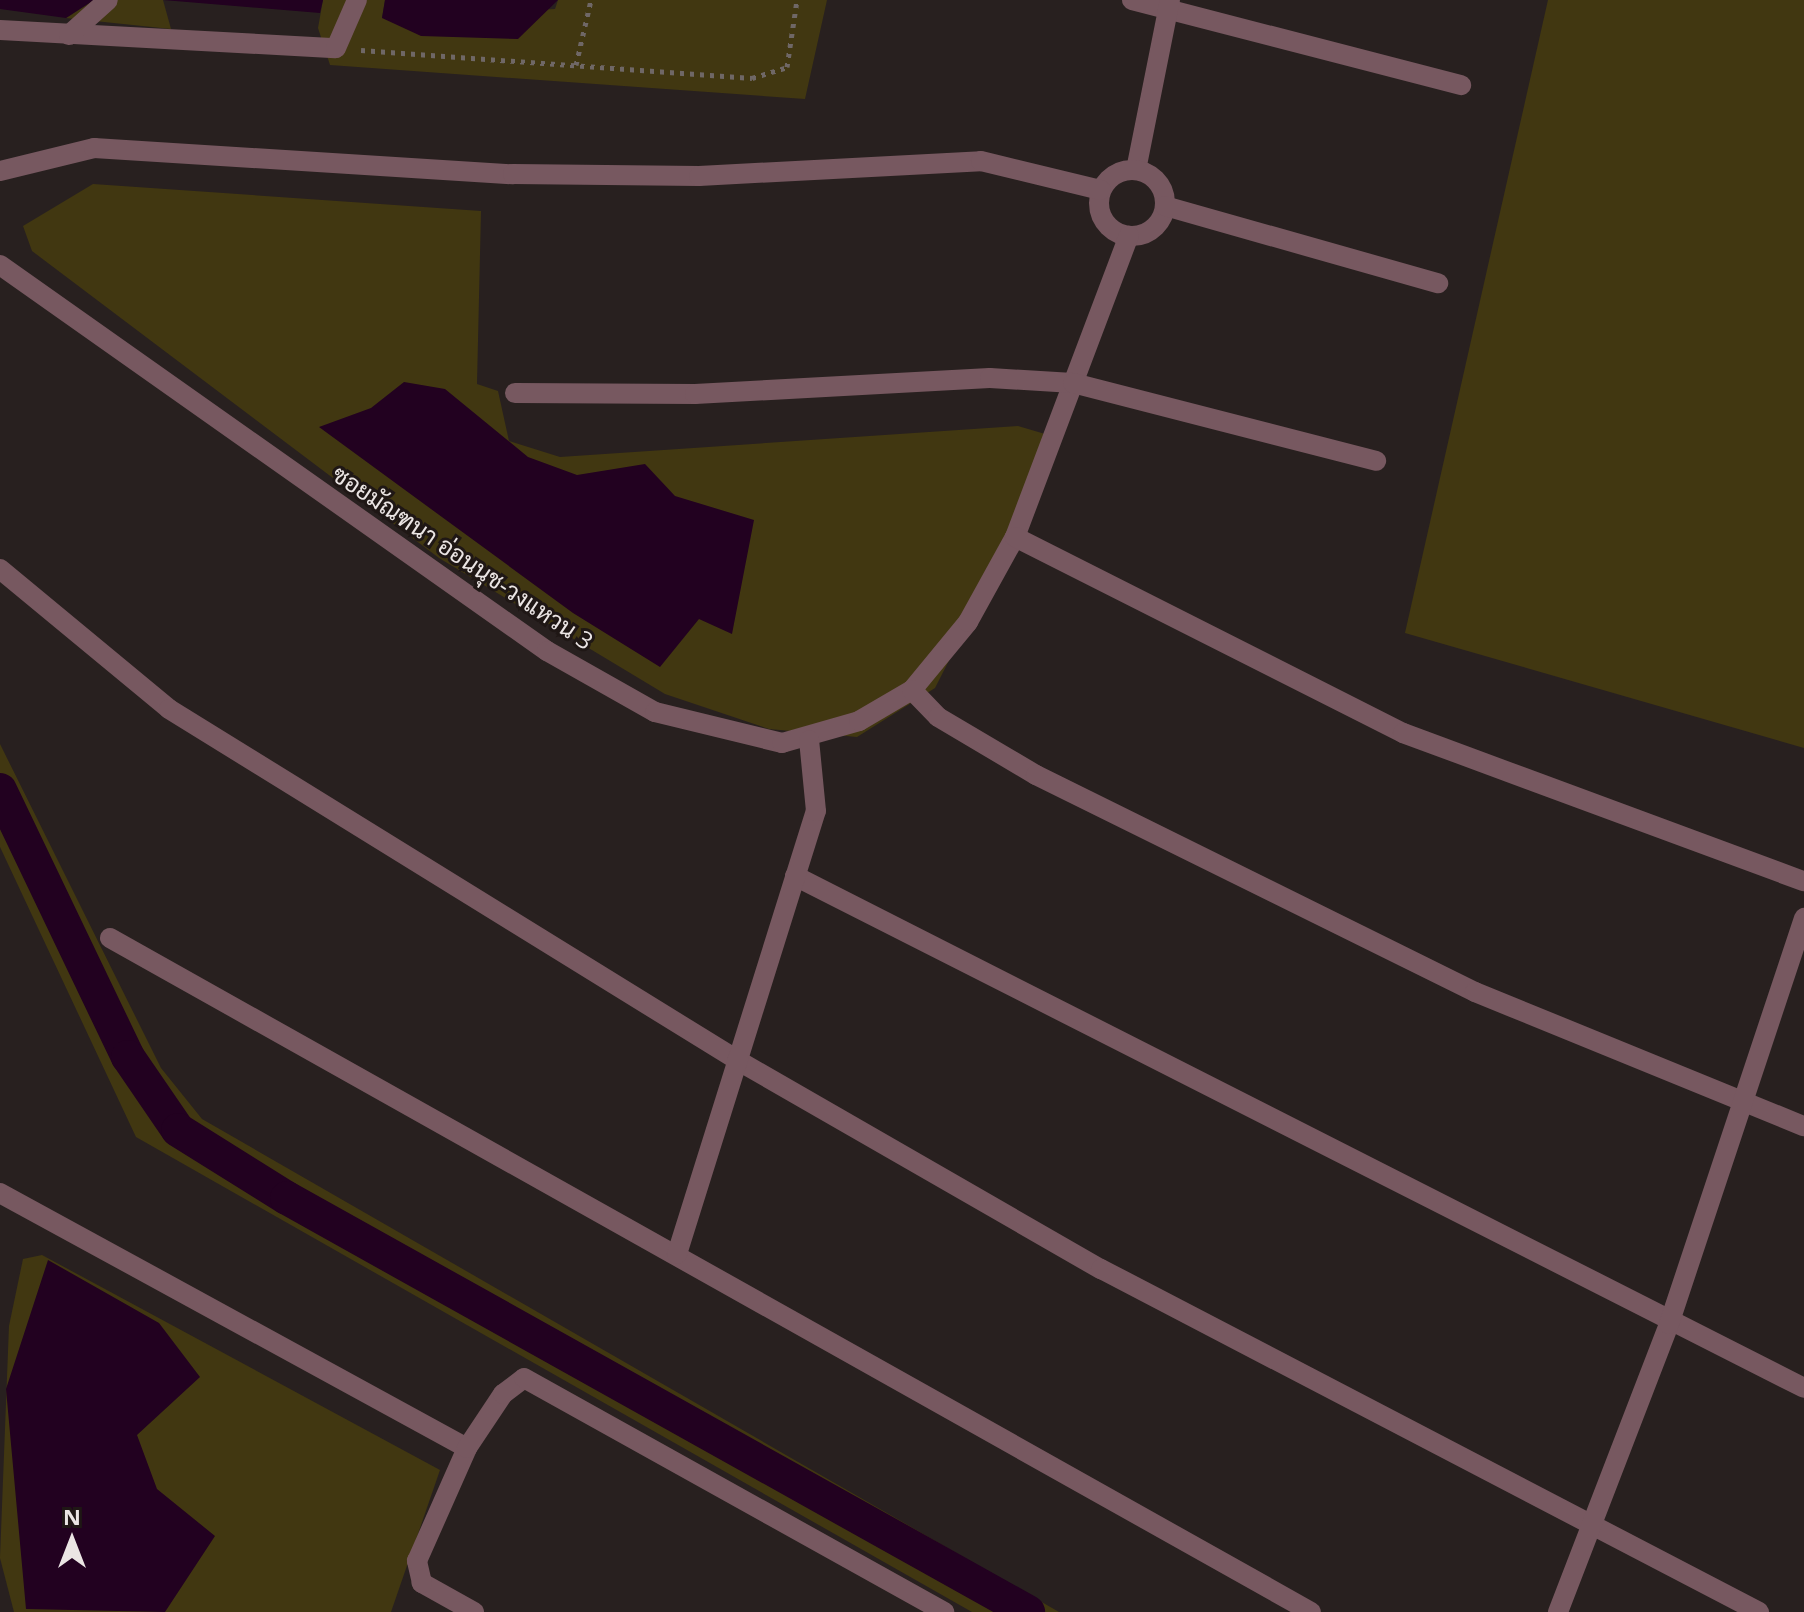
<!DOCTYPE html>
<html>
<head>
<meta charset="utf-8">
<style>
	body { margin:0 }
	#map { position:relative; width:1804px; height:1612px; overflow:hidden; background:#28201f; font-family:"Open Sans",Sarabun,sans-serif }
	div>[style] { position:absolute }
	[style*='--x'] { left:calc(var(--x)*1px); top:calc(var(--y)*1px); width:calc(var(--w)*1px); rotate:calc(var(--a)*1deg) }
	.green>* { inset:0; background:#413711 }
	.water>* { inset:0; background:#220120 }
	.canal>* { height:34px; margin:-17px; padding:0 17px; transform-origin:17px; border-radius:17px; background:#220120 }
	.path>* { height:5px; margin-top:-2.5px; transform-origin:0; background:repeating-linear-gradient(90deg,#6f6766 0 4px,transparent 0 10px) }
	.street>* { height:20px; margin:-10px; padding:0 10px; transform-origin:10px; border-radius:10px; background:#775860 }
	.street>.ring { margin:-10px; padding:0; box-sizing:content-box; background:none; border:20px solid #775860; border-radius:50% }
	span { translate:-50% -50%; white-space:nowrap; text-align:center; line-height:1.15; -webkit-text-stroke:6px #1f1715; paint-order:stroke }
	.street-label { font-size:24px; color:#ebe5e4 }
	.north { position:absolute; left:32px; top:1500px; width:80px; height:80px; -webkit-text-stroke:6px #1f1715; paint-order:stroke; rotate:0deg; font-size:22px; font-weight:700; line-height:32px; text-align:center; color:#ebe5e4 }
	.north::after { content:''; display:block; margin:auto; width:28px; height:36px; background:#ebe5e4; clip-path:polygon(50% 0,100% 100%,50% 72%,0 100%) }
</style>
</head>
<body>
<div id="map">
	<div class="green">
		<div style="clip-path:polygon(94px 0,163px 0,171px 29px,66px 18px)"></div>
		<div style="clip-path:polygon(323px 0,385px 0,382px 18px,555px 9px,558px 0,827px 0,805px 99px,330px 65px,318px 28px)"></div>
		<div style="clip-path:polygon(1548px 0,1804px 0,1804px 748px,1405px 633px)"></div>
		<div style="clip-path:polygon(93px 184px,481px 211px,477px 384px,498px 391px,509px 441px,560px 457px,1018px 426px,1062px 439px,935px 688px,857px 737px,769px 729px,665px 694px,439px 558px,32px 251px,23px 226px)"></div>
		<div style="clip-path:polygon(0 744px,161px 1068px,202px 1119px,1059px 1612px,972px 1612px,136px 1137px,0 847px)"></div>
		<div style="clip-path:polygon(42px 1255px,440px 1470px,391px 1612px,14px 1612px,0 1558px,9px 1326px,23px 1259px)"></div>
	</div>
	<div class="water">
		<div style="clip-path:polygon(0 0,94px 0,66px 18px,0 9px)"></div>
		<div style="clip-path:polygon(163px 0,323px 0,320px 13px)"></div>
		<div style="clip-path:polygon(385px 0,558px 0,518px 39px,421px 36px,382px 18px)"></div>
		<div style="clip-path:polygon(404px 382px,445px 389px,528px 457px,577px 475px,645px 464px,675px 496px,754px 520px,732px 634px,699px 619px,660px 667px,573px 613px,319px 427px,371px 408px)"></div>
		<div style="clip-path:polygon(48px 1260px,159px 1323px,200px 1377px,137px 1435px,157px 1489px,215px 1536px,165px 1612px,26px 1609px,6px 1389px)"></div>
	</div>
	<div class="canal">
		<div style="--x:0;--y:790;--w:296;--a:64.4"></div>
		<div style="--x:128;--y:1057;--w:88;--a:55.6"></div>
		<div style="--x:178;--y:1130;--w:128;--a:32"></div>
		<div style="--x:287;--y:1198;--w:849;--a:29.19"></div>
	</div>
	<div class="path">
		<div style="--x:361;--y:50;--w:392;--a:4.1"></div>
		<div style="--x:752;--y:78;--w:37;--a:-17"></div>
		<div style="--x:787;--y:67;--w:68;--a:-81.5"></div>
		<div style="--x:576;--y:65;--w:67;--a:-77"></div>
	</div>
	<div class="street">
		<div style="--x:1132;--y:0;--w:340;--a:14.5"></div>
		<div style="--x:0;--y:30;--w:336;--a:3.1"></div>
		<div style="--x:336;--y:48;--w:52;--a:-66.4"></div>
		<div style="--x:69;--y:35;--w:52;--a:-41.9"></div>
		<div style="--x:1136;--y:170;--w:173;--a:-78.7"></div>
		<div class="ring" style="left:1099px;top:170px;width:46px;height:46px"></div>
		<div style="--x:0;--y:171;--w:97;--a:-13.7"></div>
		<div style="--x:94;--y:148;--w:420;--a:3.6"></div>
		<div style="--x:513;--y:174;--w:186;--a:0.6"></div>
		<div style="--x:699;--y:176;--w:282;--a:-3"></div>
		<div style="--x:981;--y:161;--w:123;--a:13.6"></div>
		<div style="--x:1165;--y:206;--w:284;--a:15.8"></div>
		<div style="--x:0;--y:265;--w:669;--a:35.21"></div>
		<div style="--x:547;--y:651;--w:124;--a:29.5"></div>
		<div style="--x:655;--y:712;--w:131;--a:13.7"></div>
		<div style="--x:782;--y:743;--w:80;--a:-15.9"></div>
		<div style="--x:859;--y:721;--w:61;--a:-30.3"></div>
		<div style="--x:912;--y:690;--w:88;--a:-50.5"></div>
		<div style="--x:968;--y:622;--w:97;--a:-61.1"></div>
		<div style="--x:1015;--y:537;--w:322;--a:-69.3"></div>
		<div style="--x:515;--y:393;--w:180;--a:0.3"></div>
		<div style="--x:695;--y:394;--w:295;--a:-3.1"></div>
		<div style="--x:990;--y:378;--w:83;--a:3.4"></div>
		<div style="--x:1073;--y:383;--w:313;--a:14.4"></div>
		<div style="--x:1015;--y:537;--w:435;--a:26.8"></div>
		<div style="--x:1403;--y:733;--w:427;--a:20.3"></div>
		<div style="--x:0;--y:569;--w:219;--a:39.6"></div>
		<div style="--x:169;--y:709;--w:668;--a:31.71"></div>
		<div style="--x:737;--y:1060;--w:420;--a:29.9"></div>
		<div style="--x:1101;--y:1269;--w:742;--a:27.53"></div>
		<div style="--x:912;--y:690;--w:37;--a:46"></div>
		<div style="--x:938;--y:717;--w:114;--a:30.6"></div>
		<div style="--x:1036;--y:775;--w:490;--a:26.3"></div>
		<div style="--x:1475;--y:992;--w:355;--a:22.2"></div>
		<div style="--x:795;--y:876;--w:1131;--a:26.9"></div>
		<div style="--x:110;--y:938;--w:1377;--a:29.3"></div>
		<div style="--x:0;--y:1193;--w:532;--a:28.64"></div>
		<div style="--x:677;--y:1254;--w:464;--a:-72.6"></div>
		<div style="--x:816;--y:811;--w:71;--a:-95.6"></div>
		<div style="--x:474;--y:1612;--w:60;--a:-150.9"></div>
		<div style="--x:422;--y:1583;--w:23;--a:-103"></div>
		<div style="--x:417;--y:1561;--w:124;--a:-66.1"></div>
		<div style="--x:467;--y:1448;--w:65;--a:-56.3"></div>
		<div style="--x:503;--y:1394;--w:26;--a:-37"></div>
		<div style="--x:524;--y:1378;--w:481;--a:29.1"></div>
		<div style="--x:1558;--y:1612;--w:309;--a:-68.9"></div>
		<div style="--x:1669;--y:1324;--w:428;--a:-71.6"></div>
	</div>
	<div class="street-label">
		<span style="left:463px;top:557px;rotate:34deg">ซอยมัณฑนา อ่อนนุช-วงแหวน 3</span>
	</div>
	<div class="north">N</div>
</div>
</body>
</html>
